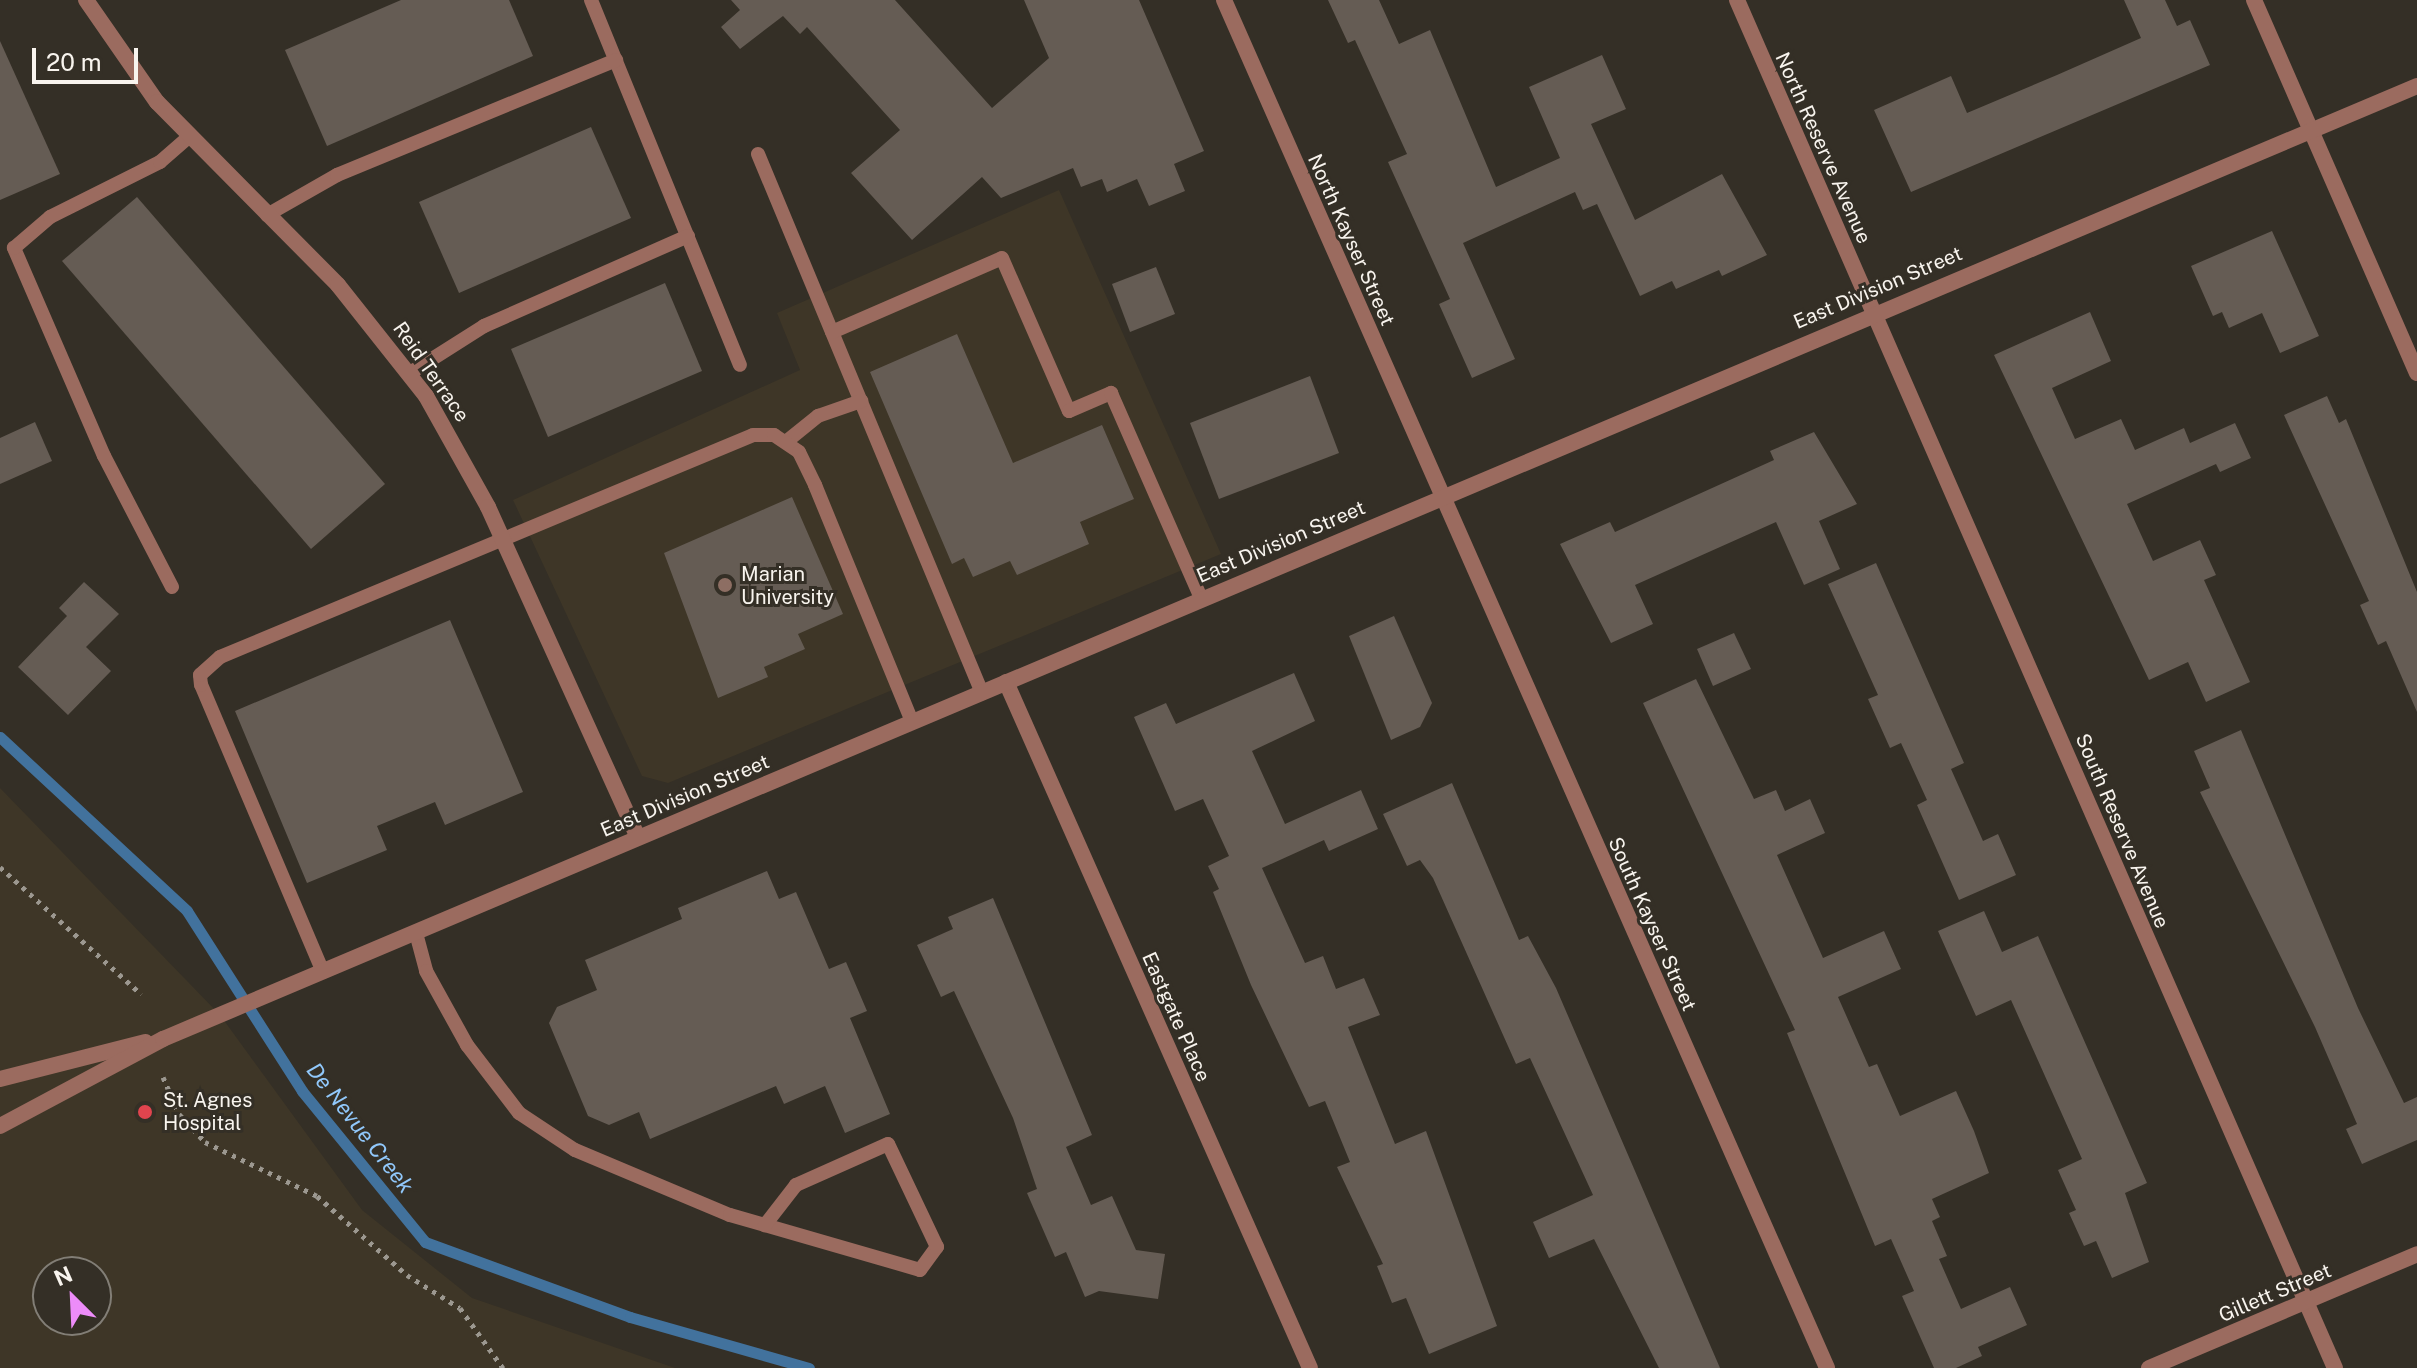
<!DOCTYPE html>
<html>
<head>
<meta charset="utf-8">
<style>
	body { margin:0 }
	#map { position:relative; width:2417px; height:1368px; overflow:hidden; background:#342f26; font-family:"Public Sans",sans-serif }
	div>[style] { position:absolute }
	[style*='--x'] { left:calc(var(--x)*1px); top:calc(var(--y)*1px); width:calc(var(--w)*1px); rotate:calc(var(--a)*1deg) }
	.built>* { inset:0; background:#3e3627 }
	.stream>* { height:11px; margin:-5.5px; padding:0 5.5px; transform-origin:5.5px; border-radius:5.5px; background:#42729d }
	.building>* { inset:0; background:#655c54 }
	.path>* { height:5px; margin-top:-2.5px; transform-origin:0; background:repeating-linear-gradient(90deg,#9c9890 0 4px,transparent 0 10px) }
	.service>* { height:14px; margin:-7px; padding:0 7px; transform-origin:7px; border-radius:7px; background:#9b6b5f }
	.minor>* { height:16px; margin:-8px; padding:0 8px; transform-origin:8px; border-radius:8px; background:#9b6b5f }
	.dots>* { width:22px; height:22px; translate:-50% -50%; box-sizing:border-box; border:4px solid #342f26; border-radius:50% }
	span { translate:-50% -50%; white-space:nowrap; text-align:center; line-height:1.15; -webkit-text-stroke:6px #342f26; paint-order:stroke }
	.street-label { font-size:20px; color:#f8f4ee }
	.poi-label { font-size:20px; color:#f8f4ee }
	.left { translate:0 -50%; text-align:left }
	.water-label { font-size:22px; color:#91c8fb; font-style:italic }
	.north { position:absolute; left:32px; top:1256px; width:80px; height:80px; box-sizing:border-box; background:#342f26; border:2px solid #827e76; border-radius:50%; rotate:336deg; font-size:22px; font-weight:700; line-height:32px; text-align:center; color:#f8f4ee }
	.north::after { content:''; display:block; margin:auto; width:28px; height:36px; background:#ed8cf9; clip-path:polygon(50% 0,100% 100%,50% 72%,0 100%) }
	.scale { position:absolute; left:32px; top:48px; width:106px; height:36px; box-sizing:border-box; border:4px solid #f8f4ee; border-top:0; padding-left:10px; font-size:24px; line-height:28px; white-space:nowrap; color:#f8f4ee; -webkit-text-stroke:6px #342f26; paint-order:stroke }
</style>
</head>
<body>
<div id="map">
	<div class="built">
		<div style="clip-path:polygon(1059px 190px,1221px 554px,668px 783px,642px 776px,513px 500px,800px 370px,777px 313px)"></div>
		<div style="clip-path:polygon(evenodd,0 788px,220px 1015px,362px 1210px,472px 1298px,675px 1368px,0 1368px,0 788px,48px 1272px,96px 1272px,96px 1320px,48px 1320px,48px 1272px)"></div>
	</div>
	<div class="stream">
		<div style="--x:0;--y:737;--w:255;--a:42.9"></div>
		<div style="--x:187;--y:911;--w:214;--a:57.4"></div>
		<div style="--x:302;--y:1091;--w:195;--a:50.8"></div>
		<div style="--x:425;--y:1242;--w:218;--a:20.1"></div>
		<div style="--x:630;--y:1317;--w:186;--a:15.9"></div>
	</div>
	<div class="building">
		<div style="clip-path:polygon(401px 0,509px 0,533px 56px,327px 146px,285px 50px)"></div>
		<div style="clip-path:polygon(731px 0,895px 0,992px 108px,1049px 58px,1024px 0,1139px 0,1204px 151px,1174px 164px,1185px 191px,1149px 206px,1137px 179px,1107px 192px,1102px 179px,1081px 187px,1073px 168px,1001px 198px,982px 177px,912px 240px,851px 173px,900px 130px,807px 27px,800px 34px,783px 16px,740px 49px,721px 27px,740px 10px)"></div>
		<div style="clip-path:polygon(1328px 0,1379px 0,1399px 44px,1430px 30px,1496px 187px,1560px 158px,1529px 87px,1602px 55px,1626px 109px,1591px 124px,1635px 220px,1722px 174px,1767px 255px,1722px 276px,1719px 270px,1676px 289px,1672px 281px,1640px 296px,1597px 204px,1583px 210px,1575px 192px,1463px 243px,1515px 359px,1472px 378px,1439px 304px,1450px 299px,1388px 162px,1407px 154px,1355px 40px,1348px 43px)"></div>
		<div style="clip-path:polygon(2124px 0,2165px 0,2177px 26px,2190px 20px,2210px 65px,1911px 192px,1874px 110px,1951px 76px,1967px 113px,2057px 75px,2141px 38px)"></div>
		<div style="clip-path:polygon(0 41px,60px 174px,0 200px)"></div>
		<div style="clip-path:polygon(591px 127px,631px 218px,459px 293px,419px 202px)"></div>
		<div style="clip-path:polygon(137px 197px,385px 484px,311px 549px,62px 261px)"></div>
		<div style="clip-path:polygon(2272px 231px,2319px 336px,2280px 353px,2262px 313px,2229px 328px,2222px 312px,2213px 316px,2191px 266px)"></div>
		<div style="clip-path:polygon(1156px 267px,1175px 314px,1130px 332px,1112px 284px)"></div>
		<div style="clip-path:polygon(665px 283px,702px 371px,548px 437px,511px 349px)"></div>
		<div style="clip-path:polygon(2090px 312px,2111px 361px,2052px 388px,2075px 439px,2121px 419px,2135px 450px,2184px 428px,2190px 443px,2235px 423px,2251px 458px,2220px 472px,2216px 464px,2127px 504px,2153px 561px,2200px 540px,2216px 575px,2204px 580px,2250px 682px,2206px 702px,2188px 662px,2149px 680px,1994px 355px)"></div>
		<div style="clip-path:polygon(957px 334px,1013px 463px,1102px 425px,1134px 499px,1080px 522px,1089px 544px,1017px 575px,1010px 561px,973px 577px,964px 558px,952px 564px,870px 372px)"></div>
		<div style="clip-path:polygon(1310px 376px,1339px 453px,1219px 499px,1190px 423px)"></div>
		<div style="clip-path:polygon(2327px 396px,2339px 423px,2346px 419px,2417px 592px,2417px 712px,2386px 641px,2378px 645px,2360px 605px,2369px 601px,2284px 415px)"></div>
		<div style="clip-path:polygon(35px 422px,52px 461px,0 484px,0 438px)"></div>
		<div style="clip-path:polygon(1814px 432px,1857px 504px,1819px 521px,1840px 569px,1804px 585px,1776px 522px,1635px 585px,1653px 624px,1611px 643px,1560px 544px,1610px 522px,1615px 532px,1774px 460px,1770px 451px)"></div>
		<div style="clip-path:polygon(792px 497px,843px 614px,798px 634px,805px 649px,764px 667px,768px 677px,718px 698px,664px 553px)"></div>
		<div style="clip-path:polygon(1876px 563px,1964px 763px,1951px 769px,1983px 841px,1998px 834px,2016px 875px,1959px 900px,1917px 805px,1927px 800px,1901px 743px,1890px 748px,1868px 699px,1878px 695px,1828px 584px)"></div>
		<div style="clip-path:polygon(84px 582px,119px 614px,86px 647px,111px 671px,68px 715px,18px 667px,67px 616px,59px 608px)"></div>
		<div style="clip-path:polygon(1394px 616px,1432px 703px,1420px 727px,1391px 740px,1349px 636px)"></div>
		<div style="clip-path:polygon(450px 620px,523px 792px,445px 825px,435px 802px,377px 826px,387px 850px,307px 883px,235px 711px)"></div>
		<div style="clip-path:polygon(1734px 633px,1751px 669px,1713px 686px,1697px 649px)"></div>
		<div style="clip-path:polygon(1294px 673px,1315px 721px,1252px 751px,1285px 824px,1361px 790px,1378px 829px,1329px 851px,1324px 840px,1262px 868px,1305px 963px,1323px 956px,1336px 989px,1364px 978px,1380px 1015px,1348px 1027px,1395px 1144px,1426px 1131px,1497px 1326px,1429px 1354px,1406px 1298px,1392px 1303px,1377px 1266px,1383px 1264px,1337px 1167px,1350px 1162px,1325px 1101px,1309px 1107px,1251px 985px,1213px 892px,1219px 889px,1208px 866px,1229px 856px,1203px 799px,1175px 811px,1134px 717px,1166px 703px,1176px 724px)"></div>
		<div style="clip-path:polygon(1696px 679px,1754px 799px,1776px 790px,1785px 811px,1810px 799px,1825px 833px,1777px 855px,1823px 958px,1884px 931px,1901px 969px,1838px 997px,1869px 1067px,1877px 1064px,1900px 1116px,1956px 1091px,1974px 1131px,1989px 1173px,1932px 1199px,1940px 1217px,1932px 1221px,1947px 1256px,1939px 1259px,1961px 1309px,2010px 1287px,2027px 1325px,1978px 1347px,1982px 1356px,1956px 1368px,1934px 1368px,1902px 1296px,1914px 1291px,1891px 1239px,1875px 1246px,1787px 1033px,1795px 1030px,1643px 703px)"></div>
		<div style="clip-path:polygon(2241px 730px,2358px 1008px,2404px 1103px,2417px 1097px,2417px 1140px,2362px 1164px,2346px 1129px,2357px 1124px,2315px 1027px,2200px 792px,2210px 788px,2194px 751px)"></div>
		<div style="clip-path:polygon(1452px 783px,1519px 940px,1528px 936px,1556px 988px,1720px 1368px,1659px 1368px,1594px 1239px,1549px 1258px,1533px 1222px,1593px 1195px,1530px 1058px,1516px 1064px,1433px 878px,1420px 860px,1407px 866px,1383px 814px)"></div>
		<div style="clip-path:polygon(767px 871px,779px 899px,796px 892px,829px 969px,846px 962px,867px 1011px,850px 1018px,890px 1114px,845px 1133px,825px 1086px,784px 1104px,776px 1086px,650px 1139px,639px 1112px,609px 1125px,588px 1116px,549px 1023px,557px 1007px,597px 990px,585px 960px,682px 919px,678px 908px)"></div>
		<div style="clip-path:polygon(993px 898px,1092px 1135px,1066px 1147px,1091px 1205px,1112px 1196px,1136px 1250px,1165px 1254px,1158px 1299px,1099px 1291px,1085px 1297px,1066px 1252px,1055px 1257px,1027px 1193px,1037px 1189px,1013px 1118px,954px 991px,941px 997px,917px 945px,953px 929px,948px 917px)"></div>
		<div style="clip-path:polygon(1984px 911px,2002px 952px,2038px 936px,2147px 1183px,2125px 1193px,2149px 1262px,2112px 1278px,2096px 1241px,2084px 1246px,2069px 1213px,2076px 1210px,2058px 1170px,2082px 1159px,2011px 1000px,1976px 1016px,1938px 931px)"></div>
	</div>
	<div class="path">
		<div style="--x:0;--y:867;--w:190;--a:42"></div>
		<div style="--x:163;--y:1077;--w:40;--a:66.6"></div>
		<div style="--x:179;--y:1114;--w:38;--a:47"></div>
		<div style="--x:205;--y:1142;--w:124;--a:25.7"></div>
		<div style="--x:317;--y:1196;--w:120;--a:41.3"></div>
		<div style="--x:407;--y:1275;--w:62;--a:31.9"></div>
		<div style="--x:460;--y:1308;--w:74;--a:54.4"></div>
	</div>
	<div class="service">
		<div style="--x:591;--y:0;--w:394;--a:67.8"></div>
		<div style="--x:758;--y:154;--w:584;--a:67.43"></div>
		<div style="--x:267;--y:215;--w:81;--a:-29.7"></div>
		<div style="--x:337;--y:175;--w:302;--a:-22.4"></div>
		<div style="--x:832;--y:332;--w:185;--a:-23.5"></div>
		<div style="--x:1002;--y:258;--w:167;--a:66.4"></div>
		<div style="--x:1069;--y:411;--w:46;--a:-23.2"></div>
		<div style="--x:1111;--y:393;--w:224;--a:66.3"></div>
		<div style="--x:410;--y:373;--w:88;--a:-32.4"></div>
		<div style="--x:484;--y:326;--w:223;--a:-23.8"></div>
		<div style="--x:787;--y:441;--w:40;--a:-39"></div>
		<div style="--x:818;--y:416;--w:46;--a:-19.2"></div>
		<div style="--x:172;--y:587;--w:148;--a:-117.4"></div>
		<div style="--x:104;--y:456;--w:227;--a:-113.4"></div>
		<div style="--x:14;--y:248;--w:48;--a:-40.7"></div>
		<div style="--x:50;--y:217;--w:123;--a:-26.6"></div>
		<div style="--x:160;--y:162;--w:38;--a:-41"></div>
		<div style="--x:416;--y:933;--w:39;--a:75"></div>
		<div style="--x:426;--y:971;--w:85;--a:61"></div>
		<div style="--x:467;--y:1045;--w:86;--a:52.6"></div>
		<div style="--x:519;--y:1113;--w:67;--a:33.5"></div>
		<div style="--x:575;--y:1150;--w:168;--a:22.8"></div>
		<div style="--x:730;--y:1215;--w:198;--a:16.1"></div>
		<div style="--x:920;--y:1270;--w:29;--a:-54"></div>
		<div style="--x:937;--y:1247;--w:114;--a:-115.4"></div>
		<div style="--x:888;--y:1144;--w:101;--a:156"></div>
		<div style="--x:796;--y:1185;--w:51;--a:127.8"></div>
		<div style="--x:323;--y:972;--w:312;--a:-113"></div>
		<div style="--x:201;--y:685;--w:10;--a:-96"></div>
		<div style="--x:200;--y:675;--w:27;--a:-42"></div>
		<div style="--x:220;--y:657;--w:577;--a:-22.61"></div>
		<div style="--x:753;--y:435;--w:21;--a:0"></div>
		<div style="--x:774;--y:435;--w:30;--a:34"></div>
		<div style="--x:799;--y:452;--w:37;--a:64"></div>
		<div style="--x:815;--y:485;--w:256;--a:67.7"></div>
	</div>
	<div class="minor">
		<div style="--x:86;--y:0;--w:124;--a:55.2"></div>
		<div style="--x:157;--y:102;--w:257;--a:45.3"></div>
		<div style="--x:338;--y:285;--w:142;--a:51.6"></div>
		<div style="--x:426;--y:396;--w:127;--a:60.8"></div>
		<div style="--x:488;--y:507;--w:362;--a:65.6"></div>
		<div style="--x:1224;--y:0;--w:1495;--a:66.21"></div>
		<div style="--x:1737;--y:0;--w:1493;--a:66.39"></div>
		<div style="--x:2254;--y:0;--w:407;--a:66.4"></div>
		<div style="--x:1006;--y:682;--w:750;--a:66.1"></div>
		<div style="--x:0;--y:1079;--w:150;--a:-14.3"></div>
		<div style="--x:0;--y:1126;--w:185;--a:-28.1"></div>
		<div style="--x:163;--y:1039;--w:2447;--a:-22.92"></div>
		<div style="--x:2149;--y:1368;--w:291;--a:-23"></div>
	</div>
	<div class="dots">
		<div style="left:725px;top:585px;background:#8d6e63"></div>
		<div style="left:145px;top:1112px;background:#e0444e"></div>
	</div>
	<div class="street-label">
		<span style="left:1823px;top:148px;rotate:66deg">North Reserve Avenue</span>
		<span style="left:1351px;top:240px;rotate:66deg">North Kayser Street</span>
		<span style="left:1878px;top:288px;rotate:-23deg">East Division Street</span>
		<span style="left:431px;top:372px;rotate:55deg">Reid Terrace</span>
		<span style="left:1281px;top:542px;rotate:-23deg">East Division Street</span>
		<span style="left:685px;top:796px;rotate:-23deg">East Division Street</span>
		<span style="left:2122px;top:831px;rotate:67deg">South Reserve Avenue</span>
		<span style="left:1652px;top:924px;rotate:66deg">South Kayser Street</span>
		<span style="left:1176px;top:1017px;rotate:66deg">Eastgate Place</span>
		<span style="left:2275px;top:1293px;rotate:-23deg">Gillett Street</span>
	</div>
	<div class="poi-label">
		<span class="left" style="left:741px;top:586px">Marian<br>University</span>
		<span class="left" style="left:163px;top:1112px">St. Agnes<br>Hospital</span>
	</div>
	<div class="water-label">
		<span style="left:360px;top:1128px;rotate:52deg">De Nevue Creek</span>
	</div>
	<div class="north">N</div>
	<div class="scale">20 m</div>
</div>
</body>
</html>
